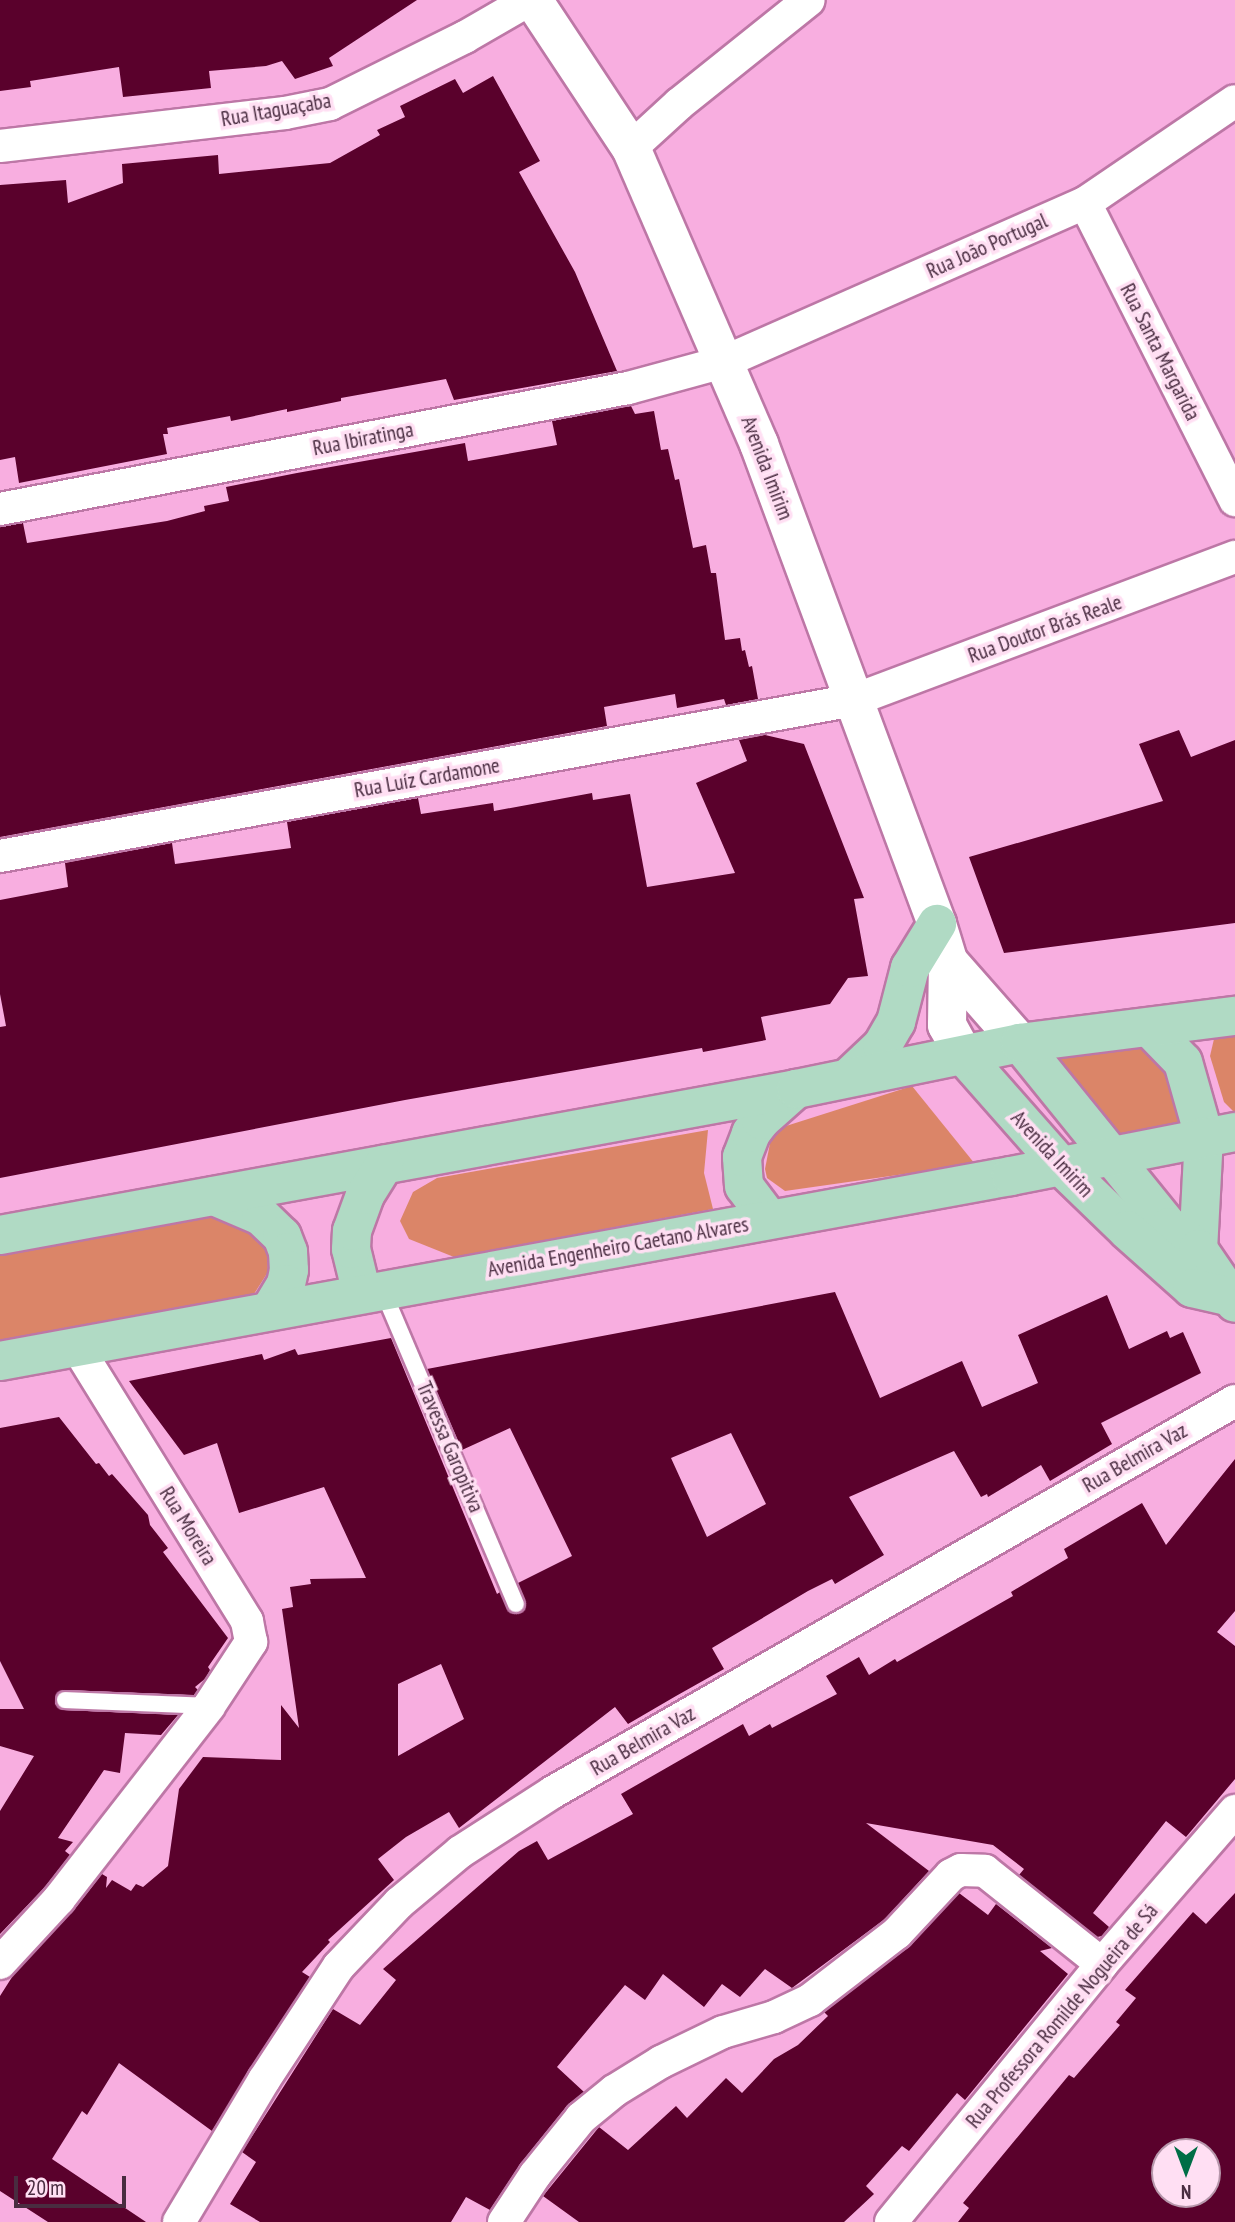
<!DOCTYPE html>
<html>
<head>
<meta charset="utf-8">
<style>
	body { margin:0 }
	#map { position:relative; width:1235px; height:2222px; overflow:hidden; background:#f8aee0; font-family:"PT Sans Narrow",sans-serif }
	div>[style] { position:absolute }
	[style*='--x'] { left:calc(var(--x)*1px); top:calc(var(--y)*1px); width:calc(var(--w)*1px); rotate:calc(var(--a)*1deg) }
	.green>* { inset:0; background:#db8568 }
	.building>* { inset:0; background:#5a012c }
	.roads { filter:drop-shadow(2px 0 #bd77a6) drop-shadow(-2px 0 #bd77a6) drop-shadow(0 2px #bd77a6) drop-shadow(0 -2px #bd77a6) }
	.service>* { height:16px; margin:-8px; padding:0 8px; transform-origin:8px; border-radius:8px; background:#fff }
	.minor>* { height:32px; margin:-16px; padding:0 16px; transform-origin:16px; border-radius:16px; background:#fff }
	.secondary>* { height:38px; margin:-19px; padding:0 19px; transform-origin:19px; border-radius:19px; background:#fff }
	.primary>* { height:38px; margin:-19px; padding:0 19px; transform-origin:19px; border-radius:19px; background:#b0dac4 }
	span { translate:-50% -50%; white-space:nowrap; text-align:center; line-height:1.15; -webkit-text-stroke:7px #ffdff3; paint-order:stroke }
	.street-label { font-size:21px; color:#492c40 }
	.north { position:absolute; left:1151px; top:2138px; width:70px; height:70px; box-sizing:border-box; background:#ffdff3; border:2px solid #b697ab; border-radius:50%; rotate:180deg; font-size:19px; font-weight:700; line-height:28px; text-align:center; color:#492c40 }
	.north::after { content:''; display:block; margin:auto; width:24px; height:32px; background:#006e46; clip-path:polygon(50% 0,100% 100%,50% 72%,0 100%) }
	.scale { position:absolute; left:14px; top:2176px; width:112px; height:32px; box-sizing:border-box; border:4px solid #492c40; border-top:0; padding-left:9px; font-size:21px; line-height:24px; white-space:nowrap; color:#492c40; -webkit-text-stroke:5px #ffdff3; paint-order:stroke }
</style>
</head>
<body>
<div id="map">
	<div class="green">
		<div style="clip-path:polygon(1235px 1036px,1235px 1111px,1234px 1112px,1224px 1102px,1210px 1056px,1214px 1039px)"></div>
		<div style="clip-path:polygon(1150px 1046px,1182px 1093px,1178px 1123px,1103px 1137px,1053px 1058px)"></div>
		<div style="clip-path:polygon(912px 1086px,975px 1164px,785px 1191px,767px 1178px,765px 1169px,771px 1138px,775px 1133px,786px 1126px)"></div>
		<div style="clip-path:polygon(708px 1130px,704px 1173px,713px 1209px,454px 1257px,409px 1239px,400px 1221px,413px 1192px,437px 1178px)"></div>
		<div style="clip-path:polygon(203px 1215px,252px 1224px,267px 1237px,268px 1272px,254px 1294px,0 1345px,0 1253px)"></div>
	</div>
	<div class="building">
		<div style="clip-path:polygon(0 0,417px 0,329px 58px,333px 66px,295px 79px,282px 61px,266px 66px,209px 71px,211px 88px,123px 97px,119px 67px,30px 81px,31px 87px,0 91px)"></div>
		<div style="clip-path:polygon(493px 76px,540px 161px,519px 172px,575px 272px,617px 371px,454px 400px,446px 379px,341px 398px,341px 401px,287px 412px,287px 409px,231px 421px,230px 416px,167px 428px,168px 434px,163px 434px,167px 454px,19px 483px,15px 457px,0 460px,0 185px,66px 180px,68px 203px,123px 183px,122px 164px,218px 155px,219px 174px,330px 163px,380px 135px,377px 130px,405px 117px,400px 106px,455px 79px,463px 93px)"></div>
		<div style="clip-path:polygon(631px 406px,635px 414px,654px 411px,661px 450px,668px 449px,675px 480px,679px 479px,693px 548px,706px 545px,711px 573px,716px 573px,725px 640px,740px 638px,742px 651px,745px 650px,749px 667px,752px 666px,758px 699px,726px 705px,724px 699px,677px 708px,675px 694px,604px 707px,607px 726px,0 837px,0 527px,23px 523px,27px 543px,167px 521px,205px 511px,204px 506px,229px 501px,226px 487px,297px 473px,465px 443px,468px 461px,557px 445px,552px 421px)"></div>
		<div style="clip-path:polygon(1179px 730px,1191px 757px,1235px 740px,1235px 923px,1004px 953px,969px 857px,1163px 801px,1139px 744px)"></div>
		<div style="clip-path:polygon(765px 735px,804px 744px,864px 898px,854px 899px,868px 976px,848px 978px,830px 1004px,761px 1017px,766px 1040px,703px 1052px,702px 1048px,405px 1100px,0 1178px,0 1027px,6px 1026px,0 994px,0 900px,68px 887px,65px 863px,172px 843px,175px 864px,291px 848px,287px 822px,418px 798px,421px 814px,493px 803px,494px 811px,592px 793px,593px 800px,630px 794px,647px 887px,735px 873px,696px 783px,747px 761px,739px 740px)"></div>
		<div style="clip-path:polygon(evenodd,835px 1292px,880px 1398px,962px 1361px,982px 1407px,1038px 1383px,1018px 1335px,1107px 1295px,1129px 1349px,1167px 1331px,1170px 1338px,1183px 1332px,1201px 1373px,1101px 1423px,1112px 1444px,1050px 1481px,1041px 1465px,988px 1497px,987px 1494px,981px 1497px,954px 1451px,849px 1497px,884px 1555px,835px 1584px,832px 1579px,808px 1591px,712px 1648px,724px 1669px,676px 1696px,628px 1724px,615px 1707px,459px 1828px,449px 1812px,406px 1837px,378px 1859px,394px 1880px,328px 1940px,330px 1942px,302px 1972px,310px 1977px,212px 2131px,119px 2063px,87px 2115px,82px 2111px,52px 2159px,146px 2222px,48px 2222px,0 2191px,0 1996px,14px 1974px,73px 1911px,102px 1874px,107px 1877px,106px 1888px,112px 1880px,131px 1891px,136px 1884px,143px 1887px,168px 1866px,179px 1789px,203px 1757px,281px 1760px,281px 1705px,299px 1728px,282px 1609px,293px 1607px,290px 1587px,311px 1584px,310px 1579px,366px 1578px,324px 1487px,239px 1513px,217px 1443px,184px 1455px,129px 1381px,262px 1354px,264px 1360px,295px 1349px,298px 1355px,391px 1338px,497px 1594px,500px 1592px,509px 1612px,515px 1614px,524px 1611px,526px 1605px,518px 1583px,572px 1556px,510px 1428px,462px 1450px,427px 1369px,835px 1292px,731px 1433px,766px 1504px,707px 1537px,671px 1458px,731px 1433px,835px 1292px,441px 1664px,464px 1719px,398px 1756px,398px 1684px,441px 1664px)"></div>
		<div style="clip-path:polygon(59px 1417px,96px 1464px,99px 1463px,109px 1476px,112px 1474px,148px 1515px,150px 1525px,168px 1548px,163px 1552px,228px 1638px,208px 1667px,210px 1670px,206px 1678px,195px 1687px,198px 1690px,194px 1695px,65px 1690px,57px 1694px,55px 1704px,64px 1710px,178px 1715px,161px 1735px,125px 1733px,120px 1773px,104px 1770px,58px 1838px,73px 1842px,65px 1851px,70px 1855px,45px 1887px,0 1934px,0 1811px,34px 1756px,0 1746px,0 1709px,24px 1709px,0 1661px,0 1428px)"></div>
		<div style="clip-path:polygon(1235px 1459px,1235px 1611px,1217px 1632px,1235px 1646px,1235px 1779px,1186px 1837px,1166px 1821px,1093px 1913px,1109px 1927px,1102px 1936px,1097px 1937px,1019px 1875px,1024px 1869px,993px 1845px,866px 1823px,929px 1871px,885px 1919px,792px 1988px,765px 1969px,740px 1997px,722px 1984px,704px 2007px,663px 1974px,645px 2000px,625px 1985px,557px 2067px,584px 2092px,567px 2106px,521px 2163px,490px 2210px,466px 2197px,451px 2222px,260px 2222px,230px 2204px,256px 2162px,242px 2152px,333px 2009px,360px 2025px,396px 1980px,383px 1969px,519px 1851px,537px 1841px,548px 1860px,633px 1814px,621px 1794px,743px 1724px,749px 1736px,770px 1724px,772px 1728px,837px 1694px,826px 1676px,859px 1657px,869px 1675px,895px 1659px,897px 1662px,1013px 1596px,1011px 1592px,1068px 1558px,1064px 1549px,1142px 1503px,1166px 1545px)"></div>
		<div style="clip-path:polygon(959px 1893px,988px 1915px,996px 1904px,1052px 1948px,1040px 1951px,1068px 1974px,965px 2100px,957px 2093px,909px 2151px,902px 2146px,866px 2186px,874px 2194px,844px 2222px,579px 2222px,543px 2196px,599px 2127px,628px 2150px,676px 2106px,687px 2118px,726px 2078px,742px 2093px,774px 2059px,798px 2045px,828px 2016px,824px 2012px,910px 1946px)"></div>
		<div style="clip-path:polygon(evenodd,1235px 1893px,1235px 2222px,958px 2222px,969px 2208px,963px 2203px,1069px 2075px,1074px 2078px,1120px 2025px,1116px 2022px,1136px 1998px,1125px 1990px,1193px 1912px,1206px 1924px,1235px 1893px,1165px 2152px,1207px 2152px,1207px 2194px,1165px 2194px,1165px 2152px)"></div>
	</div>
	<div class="roads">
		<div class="service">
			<div style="--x:383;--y:1291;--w:340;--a:67"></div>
			<div style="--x:65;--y:1700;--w:144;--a:2.4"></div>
		</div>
		<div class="minor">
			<div style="--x:0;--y:146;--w:287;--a:-6.6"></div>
			<div style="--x:285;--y:113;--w:46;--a:-11.3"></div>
			<div style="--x:330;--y:104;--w:151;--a:-26.4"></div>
			<div style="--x:465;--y:37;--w:74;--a:-30"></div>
			<div style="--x:631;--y:148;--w:65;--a:-42.5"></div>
			<div style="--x:679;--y:104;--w:166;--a:-38.7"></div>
			<div style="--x:1085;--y:203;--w:333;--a:63.2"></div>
			<div style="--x:0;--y:509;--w:640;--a:-10.91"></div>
			<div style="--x:628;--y:388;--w:99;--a:-15.2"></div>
			<div style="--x:724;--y:362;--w:394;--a:-23.8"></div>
			<div style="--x:1085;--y:203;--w:181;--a:-34.2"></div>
			<div style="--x:0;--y:856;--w:868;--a:-10.35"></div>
			<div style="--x:854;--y:700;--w:407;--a:-20.6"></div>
			<div style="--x:0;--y:1963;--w:87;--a:-47.3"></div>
			<div style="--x:59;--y:1899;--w:244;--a:-52.1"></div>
			<div style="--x:209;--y:1706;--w:77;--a:-56.7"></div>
			<div style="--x:251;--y:1642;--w:21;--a:-101"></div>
			<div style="--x:247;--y:1621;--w:322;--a:-121.8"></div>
			<div style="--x:179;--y:2222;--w:165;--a:-59.1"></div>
			<div style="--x:264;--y:2080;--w:136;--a:-56.7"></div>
			<div style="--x:339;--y:1966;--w:87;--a:-46.4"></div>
			<div style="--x:399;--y:1903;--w:80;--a:-39.9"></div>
			<div style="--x:460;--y:1852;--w:111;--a:-32.8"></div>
			<div style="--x:553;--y:1792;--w:786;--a:-29.83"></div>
			<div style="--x:504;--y:2222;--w:56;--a:-56.6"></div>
			<div style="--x:535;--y:2175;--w:73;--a:-51.1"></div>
			<div style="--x:581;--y:2118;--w:43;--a:-39.3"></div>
			<div style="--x:614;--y:2091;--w:55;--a:-31.7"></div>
			<div style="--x:661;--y:2062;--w:69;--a:-25.8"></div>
			<div style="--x:723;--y:2032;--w:53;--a:-16.4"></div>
			<div style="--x:774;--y:2017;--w:40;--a:-25"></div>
			<div style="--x:810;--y:2000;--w:110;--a:-37.6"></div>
			<div style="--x:897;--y:1933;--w:79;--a:-47"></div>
			<div style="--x:951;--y:1875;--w:11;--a:-27"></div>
			<div style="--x:961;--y:1870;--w:24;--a:2"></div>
			<div style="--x:985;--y:1871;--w:149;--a:38.5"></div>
			<div style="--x:891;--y:2222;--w:333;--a:-50.7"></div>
			<div style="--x:1102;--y:1964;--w:203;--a:-49"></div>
		</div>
		<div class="secondary">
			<div style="--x:533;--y:0;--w:178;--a:56.5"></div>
			<div style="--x:631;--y:148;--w:322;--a:66.6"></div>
			<div style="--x:759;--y:444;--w:512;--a:69.65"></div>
			<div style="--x:937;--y:924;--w:39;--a:73"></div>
			<div style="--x:948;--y:961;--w:64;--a:90.9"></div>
			<div style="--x:947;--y:1025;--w:35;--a:61"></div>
			<div style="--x:948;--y:961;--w:109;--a:48.7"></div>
		</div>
		<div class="primary">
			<div style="--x:1150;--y:1028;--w:47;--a:45.9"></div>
			<div style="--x:1183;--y:1062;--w:77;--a:74.2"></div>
			<div style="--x:1204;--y:1136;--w:113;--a:93"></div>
			<div style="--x:1020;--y:1043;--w:237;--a:51"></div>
			<div style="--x:1169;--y:1227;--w:36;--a:37"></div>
			<div style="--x:1198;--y:1249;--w:65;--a:55.6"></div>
			<div style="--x:964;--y:1056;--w:145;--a:48.6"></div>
			<div style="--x:1060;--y:1165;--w:93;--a:44.1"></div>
			<div style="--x:1127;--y:1230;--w:87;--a:41.7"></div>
			<div style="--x:1192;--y:1288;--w:37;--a:13"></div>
			<div style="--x:849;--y:1077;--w:45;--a:-43.2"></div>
			<div style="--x:882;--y:1046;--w:28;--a:-60"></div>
			<div style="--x:896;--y:1022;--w:56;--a:-75.5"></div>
			<div style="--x:910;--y:968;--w:52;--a:-58.5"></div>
			<div style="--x:214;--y:1196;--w:51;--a:23.1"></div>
			<div style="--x:261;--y:1216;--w:29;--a:44"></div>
			<div style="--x:282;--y:1236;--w:17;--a:69"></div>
			<div style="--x:288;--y:1252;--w:18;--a:87"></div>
			<div style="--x:289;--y:1270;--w:14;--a:102"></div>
			<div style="--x:286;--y:1284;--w:31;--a:121"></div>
			<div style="--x:769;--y:1219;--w:41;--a:-127.1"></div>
			<div style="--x:744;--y:1186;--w:29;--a:-94"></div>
			<div style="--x:742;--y:1157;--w:26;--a:-69"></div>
			<div style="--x:751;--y:1133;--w:16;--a:-52"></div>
			<div style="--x:761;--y:1120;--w:47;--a:-41.5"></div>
			<div style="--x:0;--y:1235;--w:809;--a:-10.39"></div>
			<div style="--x:796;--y:1089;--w:229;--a:-11.6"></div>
			<div style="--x:1020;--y:1043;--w:217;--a:-7.2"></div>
			<div style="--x:362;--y:1294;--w:46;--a:-103.7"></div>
			<div style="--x:351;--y:1249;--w:18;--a:-87"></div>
			<div style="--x:352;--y:1231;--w:38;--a:-70"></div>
			<div style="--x:365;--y:1195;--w:36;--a:-58"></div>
			<div style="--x:0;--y:1361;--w:1028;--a:-10.37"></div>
			<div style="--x:1011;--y:1176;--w:228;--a:-11.1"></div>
		</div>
	</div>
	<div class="street-label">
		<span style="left:276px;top:110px;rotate:-10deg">Rua Itaguaçaba</span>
		<span style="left:987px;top:246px;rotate:-24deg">Rua João Portugal</span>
		<span style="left:1160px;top:352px;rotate:63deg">Rua Santa Margarida</span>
		<span style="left:363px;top:439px;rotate:-11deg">Rua Ibiratinga</span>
		<span style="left:767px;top:468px;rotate:69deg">Avenida Imirim</span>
		<span style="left:1045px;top:629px;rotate:-20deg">Rua Doutor Brás Reale</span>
		<span style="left:427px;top:778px;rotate:-10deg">Rua Luíz Cardamone</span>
		<span style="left:1052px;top:1154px;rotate:47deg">Avenida Imirim</span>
		<span style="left:618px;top:1247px;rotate:-10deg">Avenida Engenheiro Caetano Alvares</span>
		<span style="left:450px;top:1447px;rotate:67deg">Travessa Garopitiva</span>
		<span style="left:1135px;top:1458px;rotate:-30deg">Rua Belmira Vaz</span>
		<span style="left:188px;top:1526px;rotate:58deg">Rua Moreira</span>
		<span style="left:643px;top:1741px;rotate:-30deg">Rua Belmira Vaz</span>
		<span style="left:1062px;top:2016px;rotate:-50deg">Rua Professora Romilde Nogueira de Sá</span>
	</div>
	<div class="north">N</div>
	<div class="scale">20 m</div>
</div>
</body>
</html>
